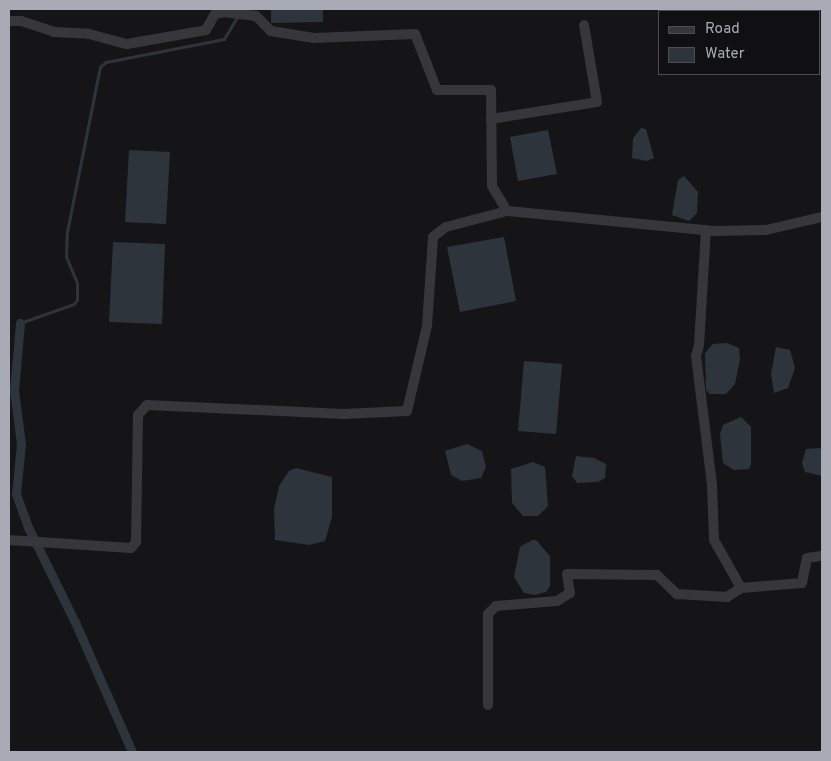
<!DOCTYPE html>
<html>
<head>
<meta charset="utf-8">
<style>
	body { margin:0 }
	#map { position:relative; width:831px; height:761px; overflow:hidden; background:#151517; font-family:Overpass,sans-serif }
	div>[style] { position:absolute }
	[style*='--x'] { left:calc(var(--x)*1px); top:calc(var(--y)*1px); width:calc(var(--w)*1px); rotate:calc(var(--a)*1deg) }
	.water>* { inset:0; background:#2e343c }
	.stream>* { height:2.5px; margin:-1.25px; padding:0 1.25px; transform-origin:1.25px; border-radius:1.25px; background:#2e343c }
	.canal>* { height:9px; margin:-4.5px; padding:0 4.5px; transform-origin:4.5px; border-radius:4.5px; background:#2e343c }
	.minor>* { height:10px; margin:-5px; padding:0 5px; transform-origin:5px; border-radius:5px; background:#37373b }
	span { translate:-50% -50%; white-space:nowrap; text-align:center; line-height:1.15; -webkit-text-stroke:5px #101012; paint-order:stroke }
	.frame { position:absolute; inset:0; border:10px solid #a8abb6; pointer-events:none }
	.legend { position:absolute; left:658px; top:10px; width:162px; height:65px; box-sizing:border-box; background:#101012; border:1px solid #4d4e54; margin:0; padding:6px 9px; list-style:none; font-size:15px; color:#a8abb6 }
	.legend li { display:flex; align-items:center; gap:10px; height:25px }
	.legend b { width:25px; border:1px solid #4d4e54 }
</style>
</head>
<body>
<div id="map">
	<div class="water">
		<div style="clip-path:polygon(271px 9px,323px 9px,323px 22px,271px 23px)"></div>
		<div style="clip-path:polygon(641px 128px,646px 129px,654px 158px,647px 161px,632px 158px,633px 138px)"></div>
		<div style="clip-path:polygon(548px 130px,557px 174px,518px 181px,510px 137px)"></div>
		<div style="clip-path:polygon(129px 150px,170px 152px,166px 224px,125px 222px)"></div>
		<div style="clip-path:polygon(684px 176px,698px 192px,697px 213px,689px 221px,672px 215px,678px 180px)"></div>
		<div style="clip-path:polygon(504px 237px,516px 301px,460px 312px,447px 247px)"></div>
		<div style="clip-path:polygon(113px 242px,165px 244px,162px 324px,109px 322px)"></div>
		<div style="clip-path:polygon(727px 343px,739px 348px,740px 359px,735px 384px,726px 394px,710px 394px,706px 390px,705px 353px,713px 344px)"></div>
		<div style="clip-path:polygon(776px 347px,790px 350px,795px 368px,788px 388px,774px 393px,771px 374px)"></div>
		<div style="clip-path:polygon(524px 361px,562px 364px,556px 434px,518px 431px)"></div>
		<div style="clip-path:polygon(741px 417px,751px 427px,751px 464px,749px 469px,734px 470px,723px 463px,720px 434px,723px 425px)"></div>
		<div style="clip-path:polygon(467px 444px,482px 451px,486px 467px,481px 478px,462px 481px,451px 475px,445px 451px)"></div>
		<div style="clip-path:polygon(822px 448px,822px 476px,805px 472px,802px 463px,806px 449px)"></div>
		<div style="clip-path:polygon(576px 456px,594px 458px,606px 464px,605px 478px,598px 482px,577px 483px,572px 476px)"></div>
		<div style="clip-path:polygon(533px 462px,545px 467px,548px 506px,538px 516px,523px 516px,512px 503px,511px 469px)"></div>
		<div style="clip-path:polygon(296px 468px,332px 477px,332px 517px,325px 541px,309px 545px,275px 540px,274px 509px,279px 486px,289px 471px)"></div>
		<div style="clip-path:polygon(532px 540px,536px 540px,550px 556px,550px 586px,546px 592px,535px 595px,524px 593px,514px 577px,520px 547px)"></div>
	</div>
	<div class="stream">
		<div style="--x:20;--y:323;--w:57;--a:-19.4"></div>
		<div style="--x:74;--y:304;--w:5;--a:-53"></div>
		<div style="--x:77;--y:300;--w:17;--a:-90"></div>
		<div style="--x:77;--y:283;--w:28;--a:-113"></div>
		<div style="--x:66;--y:257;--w:25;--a:-88"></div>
		<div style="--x:67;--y:232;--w:168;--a:-78.7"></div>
		<div style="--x:100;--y:67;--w:8;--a:-40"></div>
		<div style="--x:106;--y:62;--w:120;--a:-11"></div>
		<div style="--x:224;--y:39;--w:26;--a:-59"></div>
	</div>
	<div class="canal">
		<div style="--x:20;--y:323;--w:67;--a:95.1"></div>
		<div style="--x:14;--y:390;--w:54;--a:82.6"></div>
		<div style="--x:21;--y:444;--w:50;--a:95.7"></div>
		<div style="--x:16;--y:494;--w:35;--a:70"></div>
		<div style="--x:28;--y:527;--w:106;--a:63.7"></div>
		<div style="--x:75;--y:622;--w:142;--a:66.3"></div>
	</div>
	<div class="minor">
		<div style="--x:9;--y:21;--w:12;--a:0"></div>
		<div style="--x:21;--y:21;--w:35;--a:18"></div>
		<div style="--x:54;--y:32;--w:35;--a:3"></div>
		<div style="--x:89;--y:34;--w:39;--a:15"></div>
		<div style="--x:127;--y:44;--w:80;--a:-10"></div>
		<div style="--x:206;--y:30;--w:18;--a:-61"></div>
		<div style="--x:215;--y:14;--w:10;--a:-11"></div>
		<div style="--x:491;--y:119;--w:107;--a:-9.1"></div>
		<div style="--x:597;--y:102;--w:78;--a:-99.6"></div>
		<div style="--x:507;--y:211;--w:208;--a:5.5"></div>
		<div style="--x:714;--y:231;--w:52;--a:-1.1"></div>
		<div style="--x:766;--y:230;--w:57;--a:-13.1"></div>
		<div style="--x:706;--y:230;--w:115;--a:93.5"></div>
		<div style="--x:699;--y:345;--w:11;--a:105"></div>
		<div style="--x:696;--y:356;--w:130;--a:82.9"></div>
		<div style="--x:712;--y:485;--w:55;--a:87.9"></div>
		<div style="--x:714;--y:540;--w:55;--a:60.6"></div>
		<div style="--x:9;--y:540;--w:122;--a:3.8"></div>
		<div style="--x:131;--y:548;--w:8;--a:-50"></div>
		<div style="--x:136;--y:542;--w:127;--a:-89.1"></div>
		<div style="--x:138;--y:415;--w:13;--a:-48"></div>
		<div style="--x:147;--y:405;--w:197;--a:2.6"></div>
		<div style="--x:344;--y:414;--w:63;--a:-2.7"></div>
		<div style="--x:407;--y:411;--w:87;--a:-76.8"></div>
		<div style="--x:427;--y:326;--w:89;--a:-86.1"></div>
		<div style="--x:433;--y:237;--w:16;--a:-38"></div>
		<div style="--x:446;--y:227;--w:63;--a:-14.7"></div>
		<div style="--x:507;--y:211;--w:29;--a:-121"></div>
		<div style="--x:492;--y:186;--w:96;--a:-90.6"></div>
		<div style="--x:491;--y:90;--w:54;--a:180"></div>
		<div style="--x:437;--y:90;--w:60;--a:-111.4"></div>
		<div style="--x:415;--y:34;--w:101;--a:177.7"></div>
		<div style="--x:314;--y:38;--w:44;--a:-170.8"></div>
		<div style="--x:271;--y:31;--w:21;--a:-135"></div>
		<div style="--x:256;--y:16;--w:31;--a:-173"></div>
		<div style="--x:225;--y:12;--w:3;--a:-90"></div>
		<div style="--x:488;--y:705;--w:91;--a:-90"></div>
		<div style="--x:488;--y:614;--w:11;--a:-45"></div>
		<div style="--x:496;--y:606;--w:61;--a:-4.7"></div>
		<div style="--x:557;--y:601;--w:15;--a:-32"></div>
		<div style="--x:570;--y:593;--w:19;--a:-99"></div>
		<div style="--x:567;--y:574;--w:90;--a:0.6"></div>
		<div style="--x:657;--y:575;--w:28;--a:44"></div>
		<div style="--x:677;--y:594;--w:50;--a:3.4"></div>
		<div style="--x:727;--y:597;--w:17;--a:-33"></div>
		<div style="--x:741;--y:588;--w:61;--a:-4.7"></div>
		<div style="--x:802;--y:583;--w:25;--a:-79"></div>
		<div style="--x:807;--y:558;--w:15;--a:-8"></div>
	</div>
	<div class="frame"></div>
	<ul class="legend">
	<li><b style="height:6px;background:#37373b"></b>Road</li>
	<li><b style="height:14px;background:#2e343c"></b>Water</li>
	</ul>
</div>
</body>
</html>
